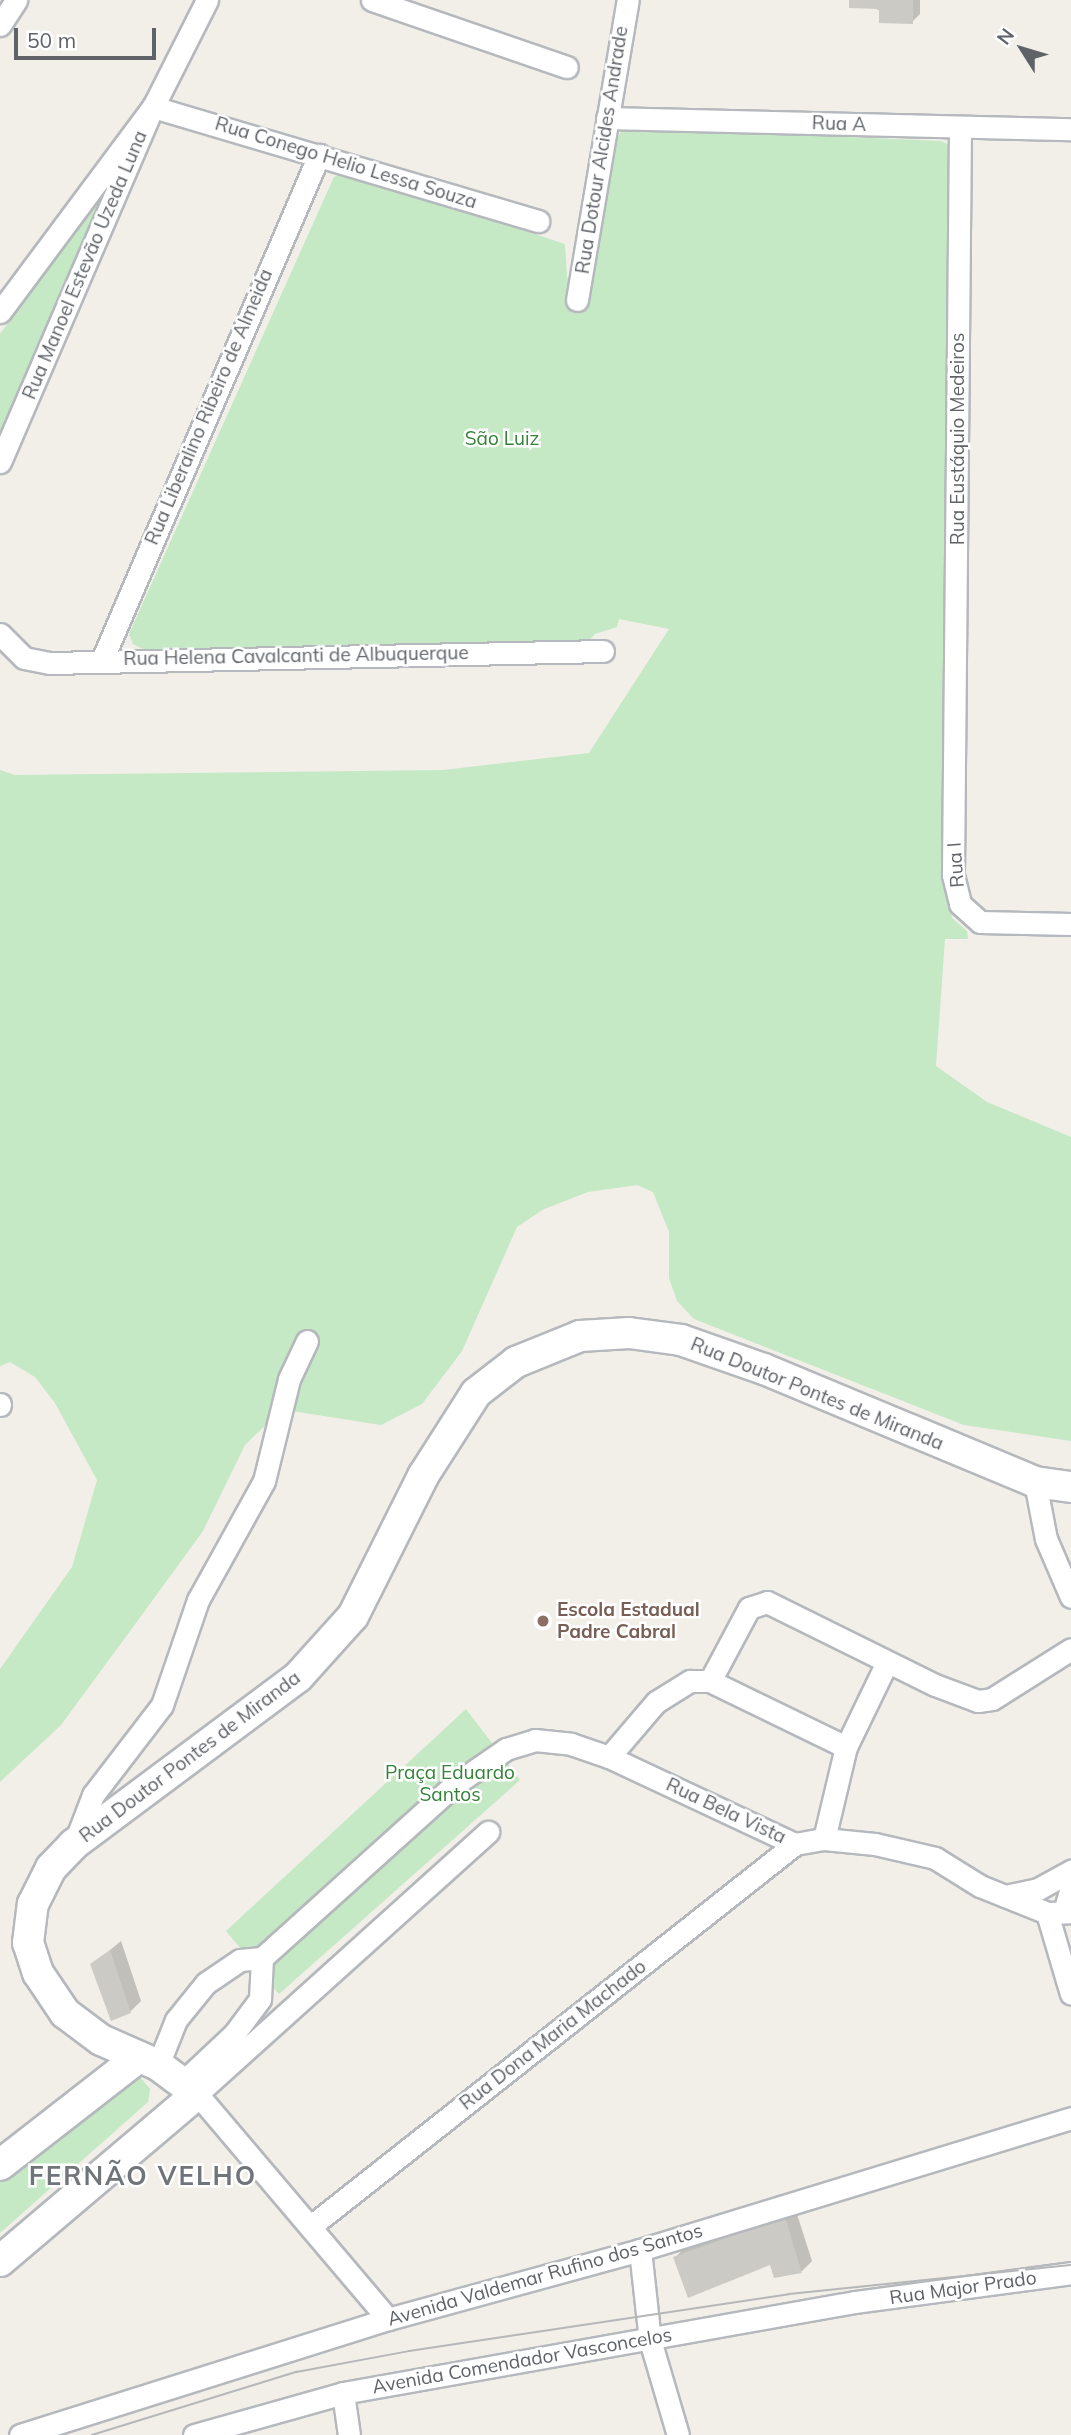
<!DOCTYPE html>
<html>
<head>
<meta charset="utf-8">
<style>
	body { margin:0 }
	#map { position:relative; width:1071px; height:2435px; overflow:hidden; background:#f1efe8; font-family:Mulish,sans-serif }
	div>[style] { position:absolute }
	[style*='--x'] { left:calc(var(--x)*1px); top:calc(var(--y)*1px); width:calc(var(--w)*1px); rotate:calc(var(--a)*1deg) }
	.green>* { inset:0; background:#c5e8c5 }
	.shadow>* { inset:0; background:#0003 }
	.building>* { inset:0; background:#cccac5 }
	.roads { filter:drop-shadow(2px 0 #b5b8bc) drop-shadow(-2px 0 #b5b8bc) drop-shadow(0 2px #b5b8bc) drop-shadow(0 -2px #b5b8bc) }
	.street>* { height:21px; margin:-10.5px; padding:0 10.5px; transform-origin:10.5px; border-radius:10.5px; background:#fff }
	.secondary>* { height:30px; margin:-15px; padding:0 15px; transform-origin:15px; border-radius:15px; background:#fff }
	.tram>* { height:2px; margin:-1px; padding:0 1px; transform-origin:1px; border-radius:1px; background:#b6b7b8 }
	.dots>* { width:19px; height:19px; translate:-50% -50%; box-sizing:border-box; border:4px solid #fff; border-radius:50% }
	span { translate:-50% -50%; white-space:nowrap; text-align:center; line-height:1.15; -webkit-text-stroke:5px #fff; paint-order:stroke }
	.street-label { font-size:19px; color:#5f6368 }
	.park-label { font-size:19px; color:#348238 }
	.education-label { font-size:19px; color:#785e54; font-weight:700 }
	.left { translate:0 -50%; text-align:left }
	.district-label { font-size:26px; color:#70757a; font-weight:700; letter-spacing:2px }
	.north { position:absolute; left:987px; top:14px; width:70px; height:70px; -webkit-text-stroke:5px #fff; paint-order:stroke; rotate:307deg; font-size:19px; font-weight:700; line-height:28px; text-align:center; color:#5f6368 }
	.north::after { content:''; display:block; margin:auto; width:24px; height:32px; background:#5f6368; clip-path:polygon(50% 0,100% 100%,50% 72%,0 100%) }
	.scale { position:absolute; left:14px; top:28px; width:142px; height:32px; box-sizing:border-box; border:4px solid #5f6368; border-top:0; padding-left:9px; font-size:21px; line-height:24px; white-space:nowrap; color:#5f6368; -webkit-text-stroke:5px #fff; paint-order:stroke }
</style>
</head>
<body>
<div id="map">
	<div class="green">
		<div style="clip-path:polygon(636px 128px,941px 141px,954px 147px,949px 895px,952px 918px,967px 931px,968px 939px,945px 939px,936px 1066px,987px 1102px,1071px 1137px,1071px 1441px,964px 1425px,694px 1319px,677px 1301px,669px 1278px,669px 1232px,653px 1192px,637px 1185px,588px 1192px,544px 1209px,517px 1227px,462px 1351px,422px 1404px,381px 1425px,292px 1411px,276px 1415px,245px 1445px,203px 1531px,144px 1612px,61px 1725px,0 1782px,0 1669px,72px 1567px,97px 1480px,55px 1403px,35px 1377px,10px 1362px,0 1366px,0 770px,15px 775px,443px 770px,589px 753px,669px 629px,619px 619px,617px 627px,595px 634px,585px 645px,151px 653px,133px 644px,129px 634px,334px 177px,345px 172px,565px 244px,567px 277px,578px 300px,589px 297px,616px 139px,622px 131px)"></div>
		<div style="clip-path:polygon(115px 179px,0 447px,0 334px)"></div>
		<div style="clip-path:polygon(466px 1709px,520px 1780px,279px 1994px,226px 1931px)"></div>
		<div style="clip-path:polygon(127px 2075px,140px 2077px,150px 2089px,148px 2102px,0 2233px,0 2174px)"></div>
	</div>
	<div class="shadow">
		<div style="clip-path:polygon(851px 0,920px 0,920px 14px,912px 22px)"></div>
		<div style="clip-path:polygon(121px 1941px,141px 2001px,130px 2012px,92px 1965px)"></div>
		<div style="clip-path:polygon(795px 2208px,812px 2261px,802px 2271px,775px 2276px,771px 2263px,675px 2258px,685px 2247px)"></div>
	</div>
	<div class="building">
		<div style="clip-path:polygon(849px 0,913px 0,913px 24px,879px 23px,879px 9px,849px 8px)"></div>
		<div style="clip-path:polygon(110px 1950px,131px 2013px,111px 2021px,90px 1964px)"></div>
		<div style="clip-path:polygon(785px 2217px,802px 2273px,774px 2278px,770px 2265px,688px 2298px,673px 2257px)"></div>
	</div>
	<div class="roads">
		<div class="street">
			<div style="--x:372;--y:0;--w:206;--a:19"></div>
			<div style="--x:0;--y:25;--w:30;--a:-57"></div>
			<div style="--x:607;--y:118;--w:464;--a:1.4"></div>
			<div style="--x:960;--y:128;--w:747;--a:90.54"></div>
			<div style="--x:953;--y:875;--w:30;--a:76"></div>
			<div style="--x:960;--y:904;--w:27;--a:42"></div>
			<div style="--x:980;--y:922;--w:91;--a:1.3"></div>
			<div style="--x:577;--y:300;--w:304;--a:-80.4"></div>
			<div style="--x:0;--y:312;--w:256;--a:-53.3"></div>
			<div style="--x:153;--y:107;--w:120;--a:-63.2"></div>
			<div style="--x:0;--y:462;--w:387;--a:-66.7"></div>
			<div style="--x:153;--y:107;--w:402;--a:16.5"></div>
			<div style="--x:0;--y:634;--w:34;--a:45"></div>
			<div style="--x:24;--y:658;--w:26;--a:11"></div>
			<div style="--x:50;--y:663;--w:553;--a:-1.24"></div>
			<div style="--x:102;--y:660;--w:550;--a:-66.75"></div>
			<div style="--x:0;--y:1405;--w:1;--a:-90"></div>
			<div style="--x:1035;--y:1482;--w:58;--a:79.1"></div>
			<div style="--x:1046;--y:1539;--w:63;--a:66.7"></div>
			<div style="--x:710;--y:1681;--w:83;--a:-61.9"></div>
			<div style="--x:749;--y:1608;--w:19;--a:-18"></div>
			<div style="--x:767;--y:1602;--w:187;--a:26.3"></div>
			<div style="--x:935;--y:1685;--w:46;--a:20.4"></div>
			<div style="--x:978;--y:1701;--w:14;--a:-8"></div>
			<div style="--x:992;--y:1699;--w:93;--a:-32.3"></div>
			<div style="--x:609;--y:1757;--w:72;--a:-49.5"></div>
			<div style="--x:656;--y:1702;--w:40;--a:-32"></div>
			<div style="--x:690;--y:1681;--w:20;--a:0"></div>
			<div style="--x:710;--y:1681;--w:151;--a:25.9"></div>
			<div style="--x:824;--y:1839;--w:95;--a:-76.6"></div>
			<div style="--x:846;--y:1747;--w:94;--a:-64.2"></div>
			<div style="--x:75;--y:1842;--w:50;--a:-69"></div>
			<div style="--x:93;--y:1795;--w:113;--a:-52.5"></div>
			<div style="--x:162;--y:1705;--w:111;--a:-71.1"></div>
			<div style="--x:198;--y:1600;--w:136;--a:-61"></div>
			<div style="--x:264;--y:1481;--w:105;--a:-76.2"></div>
			<div style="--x:289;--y:1379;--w:42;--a:-64.7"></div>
			<div style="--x:1005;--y:1896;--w:34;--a:-12"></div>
			<div style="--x:1038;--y:1889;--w:38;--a:-29"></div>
			<div style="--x:1064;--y:1912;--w:26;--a:-74"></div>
			<div style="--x:1047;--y:1913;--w:84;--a:73.5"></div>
			<div style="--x:158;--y:2065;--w:48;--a:-68.2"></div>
			<div style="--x:176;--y:2020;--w:48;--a:-51"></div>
			<div style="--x:206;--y:1983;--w:41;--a:-34.1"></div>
			<div style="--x:240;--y:1960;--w:22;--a:-5"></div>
			<div style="--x:262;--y:1958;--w:258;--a:-42"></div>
			<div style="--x:454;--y:1785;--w:63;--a:-34.7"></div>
			<div style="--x:506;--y:1749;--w:30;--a:-17"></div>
			<div style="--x:535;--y:1740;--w:36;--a:6"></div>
			<div style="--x:571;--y:1744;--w:40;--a:18.9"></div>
			<div style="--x:609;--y:1757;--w:205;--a:25.1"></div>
			<div style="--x:795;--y:1844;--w:29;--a:-10"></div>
			<div style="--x:824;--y:1839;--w:51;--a:5.6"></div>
			<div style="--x:875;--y:1844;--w:62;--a:13.1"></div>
			<div style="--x:935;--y:1858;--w:53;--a:31.9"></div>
			<div style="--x:980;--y:1886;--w:72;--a:21.9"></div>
			<div style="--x:1047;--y:1913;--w:24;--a:-2"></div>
			<div style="--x:184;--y:2081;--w:69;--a:-43.2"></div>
			<div style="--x:234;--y:2034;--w:44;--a:-53.4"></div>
			<div style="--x:260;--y:1999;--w:41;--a:-87.2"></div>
			<div style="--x:311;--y:2226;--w:617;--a:-38.28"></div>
			<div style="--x:640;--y:2250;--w:91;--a:83.7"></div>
			<div style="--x:650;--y:2340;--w:99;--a:73.6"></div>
			<div style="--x:388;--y:2319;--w:295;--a:-130.3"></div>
			<div style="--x:197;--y:2094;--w:392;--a:-42"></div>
			<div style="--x:343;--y:2393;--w:42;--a:81.9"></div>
			<div style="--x:20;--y:2435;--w:386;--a:-17.5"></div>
			<div style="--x:388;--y:2319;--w:261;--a:-15.3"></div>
			<div style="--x:640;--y:2250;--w:451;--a:-17"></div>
			<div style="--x:194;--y:2435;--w:155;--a:-15.7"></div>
			<div style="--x:343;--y:2393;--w:520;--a:-10.08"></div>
			<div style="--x:855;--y:2302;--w:218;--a:-7.6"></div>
		</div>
		<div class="secondary">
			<div style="--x:0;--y:2165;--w:172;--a:-37.9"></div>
			<div style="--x:0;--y:2261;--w:258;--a:-40.3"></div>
			<div style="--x:197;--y:2094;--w:49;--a:-143.4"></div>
			<div style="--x:158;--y:2065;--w:62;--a:-156.3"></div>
			<div style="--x:101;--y:2040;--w:45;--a:-143.1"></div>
			<div style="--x:65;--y:2013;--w:48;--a:-124"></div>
			<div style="--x:38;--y:1973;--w:32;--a:-108"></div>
			<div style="--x:28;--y:1943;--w:39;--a:-83"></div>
			<div style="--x:33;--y:1904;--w:40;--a:-63.4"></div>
			<div style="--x:51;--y:1868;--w:33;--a:-46"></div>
			<div style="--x:74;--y:1844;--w:279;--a:-36.7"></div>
			<div style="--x:298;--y:1677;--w:82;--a:-48"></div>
			<div style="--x:353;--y:1616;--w:157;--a:-63.4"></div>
			<div style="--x:423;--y:1476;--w:98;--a:-57.4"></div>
			<div style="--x:476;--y:1393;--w:51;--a:-37.8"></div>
			<div style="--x:516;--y:1362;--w:69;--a:-22.1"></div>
			<div style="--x:580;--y:1336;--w:49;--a:-3.5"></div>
			<div style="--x:629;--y:1333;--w:52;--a:7.7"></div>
			<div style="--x:681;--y:1340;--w:88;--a:19.3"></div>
			<div style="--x:764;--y:1369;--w:294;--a:22.6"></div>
			<div style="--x:1035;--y:1482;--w:36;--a:8"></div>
		</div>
	</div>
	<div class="tram">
		<div style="--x:92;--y:2435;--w:214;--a:-17.2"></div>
		<div style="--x:296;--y:2372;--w:115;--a:-10.5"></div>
		<div style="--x:409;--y:2351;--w:384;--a:-8.5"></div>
		<div style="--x:789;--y:2294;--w:283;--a:-5.9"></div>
	</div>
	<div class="dots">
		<div style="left:543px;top:1621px;background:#8d6e63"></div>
	</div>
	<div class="street-label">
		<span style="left:839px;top:124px;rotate:2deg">Rua A</span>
		<span style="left:602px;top:150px;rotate:-81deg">Rua Dotour Alcides Andrade</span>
		<span style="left:346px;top:163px;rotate:17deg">Rua Conego Helio Lessa Souza</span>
		<span style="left:85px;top:265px;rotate:-67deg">Rua Manoel Estevão Uzeda Luna</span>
		<span style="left:209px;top:407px;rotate:-67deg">Rua Liberalino Ribeiro de Almeida</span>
		<span style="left:958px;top:439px;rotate:-90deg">Rua Eustáquio Medeiros</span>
		<span style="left:296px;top:656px;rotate:-1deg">Rua Helena Cavalcanti de Albuquerque</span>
		<span style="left:956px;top:865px;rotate:-94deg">Rua I</span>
		<span style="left:817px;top:1394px;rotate:22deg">Rua Doutor Pontes de Miranda</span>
		<span style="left:190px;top:1757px;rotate:-37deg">Rua Doutor Pontes de Miranda</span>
		<span style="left:726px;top:1811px;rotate:25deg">Rua Bela Vista</span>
		<span style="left:553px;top:2035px;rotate:-38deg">Rua Dona Maria Machado</span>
		<span style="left:545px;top:2275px;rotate:-16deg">Avenida Valdemar Rufino dos Santos</span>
		<span style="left:963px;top:2288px;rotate:-8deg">Rua Major Prado</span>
		<span style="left:522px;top:2361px;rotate:-10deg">Avenida Comendador Vasconcelos</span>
	</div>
	<div class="park-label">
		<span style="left:502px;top:439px">São Luiz</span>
		<span style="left:450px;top:1784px">Praça Eduardo<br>Santos</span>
	</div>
	<div class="education-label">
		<span class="left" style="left:557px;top:1621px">Escola Estadual<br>Padre Cabral</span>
	</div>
	<div class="district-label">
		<span style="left:143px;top:2176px">FERNÃO VELHO</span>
	</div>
	<div class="north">N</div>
	<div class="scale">50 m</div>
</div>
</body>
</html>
